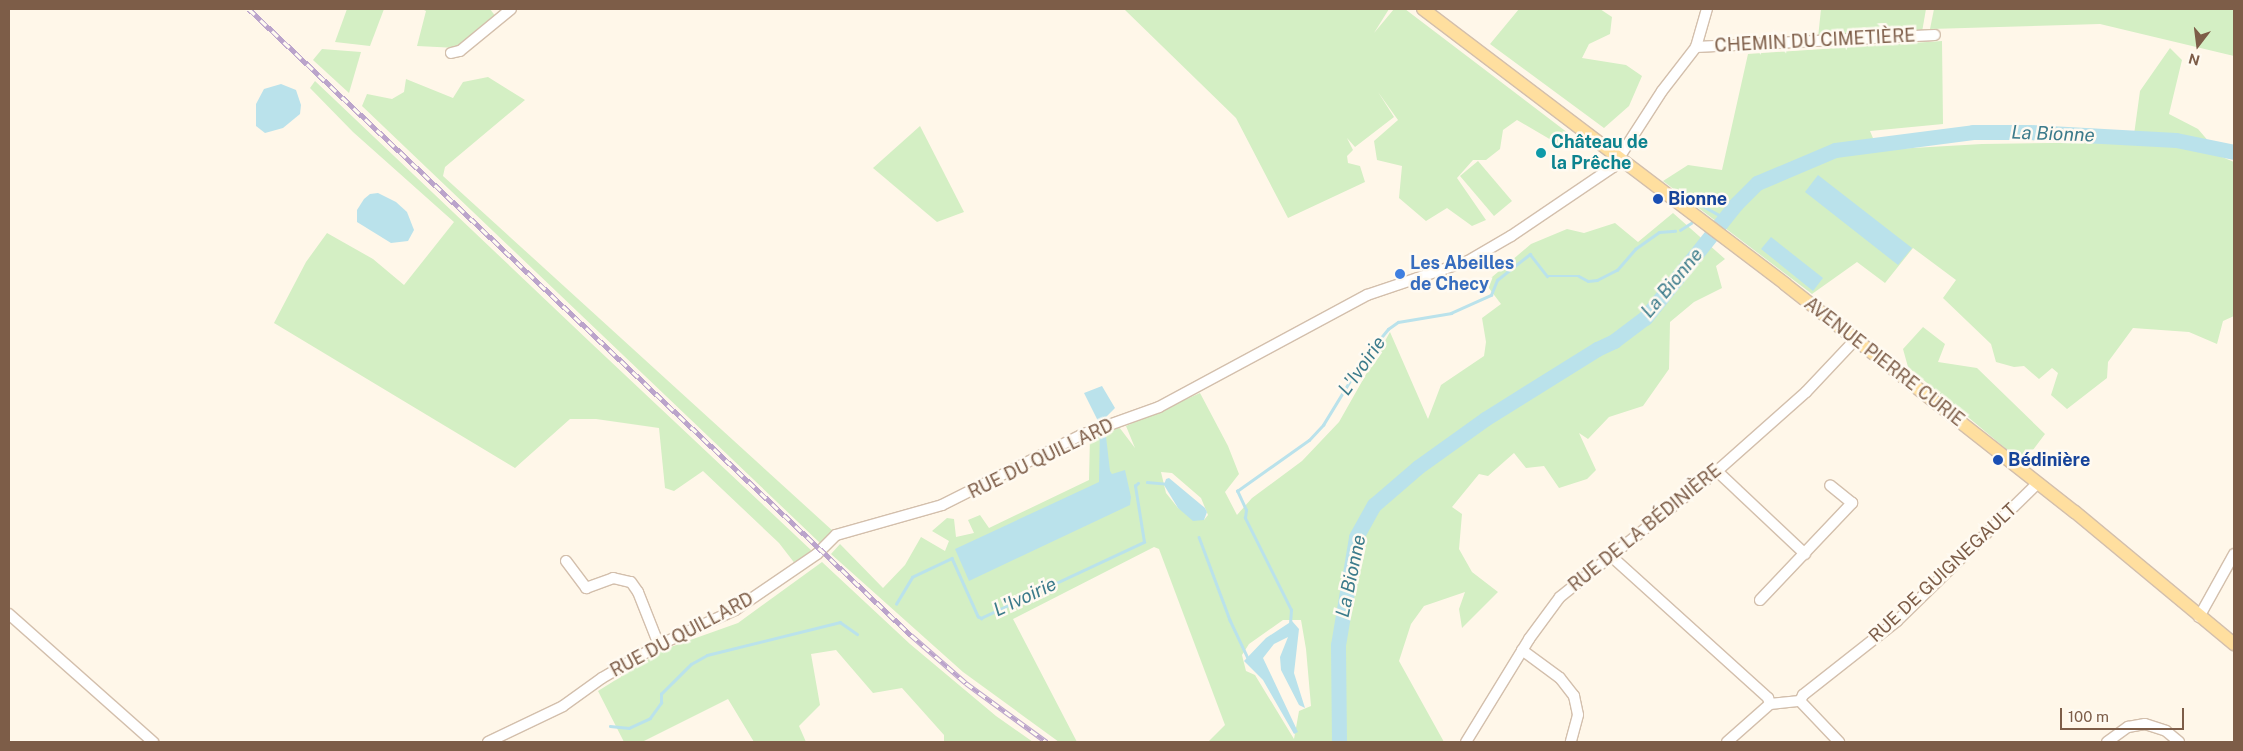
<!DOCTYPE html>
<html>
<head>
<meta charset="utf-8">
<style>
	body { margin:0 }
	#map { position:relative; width:2243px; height:751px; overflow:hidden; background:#fff7e9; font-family:"Public Sans",sans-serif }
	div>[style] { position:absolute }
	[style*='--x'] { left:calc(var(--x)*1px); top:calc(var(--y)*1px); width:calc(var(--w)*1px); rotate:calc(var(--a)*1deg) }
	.green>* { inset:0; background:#d4efc4 }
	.water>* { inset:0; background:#bae2eb }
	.stream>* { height:2.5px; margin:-1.25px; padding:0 1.25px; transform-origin:1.25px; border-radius:1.25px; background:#bae2eb }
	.river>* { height:15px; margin:-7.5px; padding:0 7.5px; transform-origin:7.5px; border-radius:7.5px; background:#bae2eb }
	.roads { filter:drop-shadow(1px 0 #d3bfac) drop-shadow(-1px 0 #d3bfac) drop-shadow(0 1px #d3bfac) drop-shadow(0 -1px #d3bfac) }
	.minor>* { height:10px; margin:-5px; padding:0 5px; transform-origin:5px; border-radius:5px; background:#fff }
	.major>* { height:12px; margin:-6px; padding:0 6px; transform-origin:6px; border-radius:6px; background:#ffdf9f }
	.rail>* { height:4.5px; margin-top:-2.25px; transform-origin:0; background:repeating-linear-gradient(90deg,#fffaf1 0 8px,#bba4cb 0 16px); box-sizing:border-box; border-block:1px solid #bba4cb }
	.dots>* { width:14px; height:14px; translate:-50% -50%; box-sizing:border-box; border:2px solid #fffaf1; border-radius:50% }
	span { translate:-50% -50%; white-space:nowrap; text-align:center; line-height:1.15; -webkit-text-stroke:5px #fffaf1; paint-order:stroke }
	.street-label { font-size:18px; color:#7d5d48 }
	.culture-label { font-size:18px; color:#0d838f; font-weight:700 }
	.left { translate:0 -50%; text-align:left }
	.transit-label { font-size:18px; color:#164399; font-weight:700 }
	.shop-label { font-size:18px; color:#366cbe; font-weight:700 }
	.water-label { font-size:19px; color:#3c7b8b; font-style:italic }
	.frame { position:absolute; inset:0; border:10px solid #7d5d48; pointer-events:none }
	.north { position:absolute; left:2173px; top:20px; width:50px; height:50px; -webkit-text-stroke:4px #fffaf1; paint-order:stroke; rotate:195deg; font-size:14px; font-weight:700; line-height:20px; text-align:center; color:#7d5d48 }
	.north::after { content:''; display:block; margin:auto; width:18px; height:22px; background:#7d5d48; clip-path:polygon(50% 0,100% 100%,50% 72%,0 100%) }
	.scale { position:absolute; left:2060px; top:708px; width:124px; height:22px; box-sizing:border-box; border:2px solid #7d5d48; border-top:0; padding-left:6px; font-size:15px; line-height:18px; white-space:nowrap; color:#7d5d48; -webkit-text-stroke:4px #fffaf1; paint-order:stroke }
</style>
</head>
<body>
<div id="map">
	<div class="green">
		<div style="clip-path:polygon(347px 9px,384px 9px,370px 46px,335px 42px)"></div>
		<div style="clip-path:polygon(422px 9px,490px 9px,496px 17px,457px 48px,417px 46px,426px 11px)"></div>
		<div style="clip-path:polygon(1124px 9px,1389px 9px,1374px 33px,1394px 9px,1405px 9px,1568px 133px,1558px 144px,1517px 120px,1503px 130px,1500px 149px,1486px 160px,1473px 160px,1457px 178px,1486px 220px,1472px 226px,1447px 208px,1426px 221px,1399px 198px,1402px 166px,1377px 160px,1374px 141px,1398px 120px,1378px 92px,1394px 117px,1355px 147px,1347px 138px,1353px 150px,1347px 156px,1348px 163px,1360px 166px,1365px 182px,1288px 218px,1236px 118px)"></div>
		<div style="clip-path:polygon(1519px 9px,1600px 9px,1612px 17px,1610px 34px,1589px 44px,1582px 58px,1626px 65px,1642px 76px,1629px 106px,1604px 128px,1490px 44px)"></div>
		<div style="clip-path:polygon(1821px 9px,1926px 9px,1922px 32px,1818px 38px)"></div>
		<div style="clip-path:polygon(1934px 9px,2234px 9px,2234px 56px,2100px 24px,1930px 29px)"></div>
		<div style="clip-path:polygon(1942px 41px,1943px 124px,1870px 131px,1878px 150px,1982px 144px,2133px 142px,2140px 91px,2170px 48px,2182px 60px,2169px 114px,2198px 129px,2222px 157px,2234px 162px,2234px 316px,2223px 321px,2217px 344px,2189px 332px,2133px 328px,2108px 362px,2107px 378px,2067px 409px,2051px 395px,2058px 373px,2052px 368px,2039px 379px,2024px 366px,2014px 367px,1996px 362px,1991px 344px,1943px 298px,1956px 280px,1913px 248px,1885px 283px,1857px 262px,1812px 294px,1663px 181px,1688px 165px,1722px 170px,1748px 54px)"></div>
		<div style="clip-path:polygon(322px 49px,361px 52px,349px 93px,313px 60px)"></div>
		<div style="clip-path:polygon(488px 77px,525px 100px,445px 167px,443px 176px,834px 532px,820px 543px,362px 106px,367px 94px,392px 99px,404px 92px,406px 79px,453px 98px,463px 82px)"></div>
		<div style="clip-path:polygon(315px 81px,591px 343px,812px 551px,796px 565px,779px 543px,703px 471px,674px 491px,665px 488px,659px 428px,596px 419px,570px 419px,515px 468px,274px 323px,306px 262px,327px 233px,373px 259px,404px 285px,454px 222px,353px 132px,310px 88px)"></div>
		<div style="clip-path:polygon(920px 126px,964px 212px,937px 222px,873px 168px)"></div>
		<div style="clip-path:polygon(1478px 161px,1512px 201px,1494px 216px,1460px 176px)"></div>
		<div style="clip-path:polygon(evenodd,1673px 213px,1725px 259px,1716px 266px,1722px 288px,1694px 302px,1670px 322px,1669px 369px,1643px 406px,1609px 417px,1588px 439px,1579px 433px,1596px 470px,1587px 479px,1559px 488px,1544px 466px,1526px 468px,1514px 453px,1488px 476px,1479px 474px,1452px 507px,1462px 514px,1459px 549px,1472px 572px,1498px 592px,1462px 628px,1459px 609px,1465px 592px,1424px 606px,1411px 624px,1399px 661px,1444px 742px,1208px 742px,1225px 725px,1159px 549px,1154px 547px,1013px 619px,1077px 742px,1059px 742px,963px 672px,831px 554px,840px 544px,883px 588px,905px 565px,921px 537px,945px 551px,949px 541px,932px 531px,947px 518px,954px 519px,956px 537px,974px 533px,968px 520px,980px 515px,989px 528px,1089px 480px,1090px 436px,1119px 427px,1135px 448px,1126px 426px,1200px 393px,1228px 446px,1239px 474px,1225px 492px,1237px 515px,1252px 498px,1302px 461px,1339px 422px,1390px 332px,1428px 419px,1441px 385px,1484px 356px,1486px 342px,1482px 318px,1501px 304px,1485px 283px,1531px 244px,1567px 229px,1584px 233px,1615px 223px,1638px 242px,1673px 213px,1161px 472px,1172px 473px,1201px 498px,1208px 515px,1204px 520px,1178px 508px,1166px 493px,1161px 472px,1673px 213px,1283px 620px,1301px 620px,1306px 649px,1311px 706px,1299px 711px,1294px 739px,1255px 675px,1246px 671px,1242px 655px,1249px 644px,1283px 620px)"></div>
		<div style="clip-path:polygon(1923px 327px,1945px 344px,1938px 362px,1977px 368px,2045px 434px,2023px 463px,1908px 367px,1903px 349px)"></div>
		<div style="clip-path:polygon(822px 562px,910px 644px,996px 716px,1033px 742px,944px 742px,944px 735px,902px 688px,873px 693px,836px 650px,811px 654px,820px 705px,799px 726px,806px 742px,754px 742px,728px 699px,642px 742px,624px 742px,598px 691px,665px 649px,738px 623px)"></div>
	</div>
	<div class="water">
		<div style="clip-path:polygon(281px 84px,296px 90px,301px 105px,300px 114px,283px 128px,265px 133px,256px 126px,256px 104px,264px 89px)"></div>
		<div style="clip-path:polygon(1818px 175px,1912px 248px,1898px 265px,1805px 192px)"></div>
		<div style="clip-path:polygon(378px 193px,396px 202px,407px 212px,414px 230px,408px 241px,391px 243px,357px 222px,357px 210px,364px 199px,370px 194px)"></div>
		<div style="clip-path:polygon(1771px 237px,1823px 278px,1813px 291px,1761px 249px)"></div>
		<div style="clip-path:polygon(1102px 386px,1115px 408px,1104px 419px,1110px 471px,1112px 474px,1125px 470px,1131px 497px,1130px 505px,969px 581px,955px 549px,1099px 482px,1100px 425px,1084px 393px)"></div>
		<div style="clip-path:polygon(1169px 478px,1205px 508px,1207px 512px,1204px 520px,1193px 521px,1178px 508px,1164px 485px,1166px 479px)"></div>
		<div style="clip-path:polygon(1292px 621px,1299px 629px,1294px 673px,1305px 708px,1299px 705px,1281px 670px,1280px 657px,1288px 637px,1274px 644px,1263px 658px,1298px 732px,1294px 734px,1263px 680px,1244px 661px,1266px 638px)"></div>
	</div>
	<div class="stream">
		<div style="--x:1703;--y:206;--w:25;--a:29"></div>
		<div style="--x:1680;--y:230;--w:13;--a:-32"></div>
		<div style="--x:1147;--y:482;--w:21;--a:5"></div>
		<div style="--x:1199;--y:537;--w:89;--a:69.5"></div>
		<div style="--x:1230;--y:620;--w:42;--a:64.7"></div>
		<div style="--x:896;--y:604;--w:31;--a:-59"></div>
		<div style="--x:912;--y:577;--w:44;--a:-25.4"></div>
		<div style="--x:952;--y:558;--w:64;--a:65.9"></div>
		<div style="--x:978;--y:616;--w:4;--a:34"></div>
		<div style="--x:981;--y:618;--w:180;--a:-25"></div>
		<div style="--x:1144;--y:542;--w:57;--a:-99.1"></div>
		<div style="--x:1135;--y:486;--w:4;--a:-45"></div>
		<div style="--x:1290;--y:624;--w:14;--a:-86"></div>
		<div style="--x:1291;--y:610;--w:103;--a:-116.6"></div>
		<div style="--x:1245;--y:518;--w:8;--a:-83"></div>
		<div style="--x:1246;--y:510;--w:21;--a:-115"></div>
		<div style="--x:1237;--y:491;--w:88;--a:-35.3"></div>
		<div style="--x:1309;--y:440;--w:21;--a:-47"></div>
		<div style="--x:1323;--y:425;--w:75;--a:-58.6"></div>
		<div style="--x:1362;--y:361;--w:41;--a:-50.9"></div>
		<div style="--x:1388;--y:329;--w:12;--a:-35"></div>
		<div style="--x:1398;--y:322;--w:54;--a:-9.6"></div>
		<div style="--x:1451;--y:313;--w:44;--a:-24.2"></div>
		<div style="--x:1491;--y:295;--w:16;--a:-68"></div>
		<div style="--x:1497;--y:280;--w:42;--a:-38.2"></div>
		<div style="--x:1530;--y:254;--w:28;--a:52"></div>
		<div style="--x:1547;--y:276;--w:32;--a:0"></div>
		<div style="--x:1579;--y:276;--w:10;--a:29"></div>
		<div style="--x:1588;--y:281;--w:9;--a:-6"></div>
		<div style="--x:1597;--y:280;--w:22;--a:-27"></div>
		<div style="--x:1617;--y:270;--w:28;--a:-49"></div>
		<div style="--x:1635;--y:249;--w:29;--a:-35"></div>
		<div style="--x:1659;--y:232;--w:16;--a:-4"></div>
		<div style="--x:610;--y:726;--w:19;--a:6"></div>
		<div style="--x:629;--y:728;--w:23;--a:-25"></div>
		<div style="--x:650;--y:718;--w:19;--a:-54"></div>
		<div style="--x:661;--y:703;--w:9;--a:-90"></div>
		<div style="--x:661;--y:694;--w:42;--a:-45"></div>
		<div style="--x:691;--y:664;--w:18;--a:-29"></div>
		<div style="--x:707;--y:655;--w:137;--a:-13.9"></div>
		<div style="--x:840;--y:622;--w:21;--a:35"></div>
	</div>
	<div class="river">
		<div style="--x:1339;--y:742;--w:97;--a:-90.6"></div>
		<div style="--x:1338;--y:645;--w:109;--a:-80.5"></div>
		<div style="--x:1356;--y:537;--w:37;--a:-61"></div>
		<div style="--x:1374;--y:505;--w:58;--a:-40.8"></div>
		<div style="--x:1418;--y:467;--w:82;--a:-35.6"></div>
		<div style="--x:1485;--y:419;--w:132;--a:-32"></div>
		<div style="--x:1597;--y:349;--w:19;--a:-25"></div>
		<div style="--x:1614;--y:341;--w:39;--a:-37"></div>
		<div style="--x:1645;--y:318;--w:146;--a:-51.4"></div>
		<div style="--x:1736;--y:204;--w:30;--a:-45"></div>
		<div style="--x:1757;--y:183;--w:85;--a:-22.9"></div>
		<div style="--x:1835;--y:150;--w:139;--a:-7.4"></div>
		<div style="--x:1973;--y:132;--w:56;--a:0"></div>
		<div style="--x:2029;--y:132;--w:147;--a:3.1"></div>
		<div style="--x:2176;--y:140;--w:59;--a:11.7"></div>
	</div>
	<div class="roads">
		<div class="minor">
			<div style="--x:1696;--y:47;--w:239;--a:-2.9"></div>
			<div style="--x:451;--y:53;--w:9;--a:-13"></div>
			<div style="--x:460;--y:51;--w:66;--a:-39.5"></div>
			<div style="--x:1717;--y:471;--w:121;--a:43.3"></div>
			<div style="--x:1611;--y:556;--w:212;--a:42.1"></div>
			<div style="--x:1768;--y:698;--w:6;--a:72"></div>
			<div style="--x:566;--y:561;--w:34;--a:53"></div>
			<div style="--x:586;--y:588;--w:29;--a:-20"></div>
			<div style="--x:613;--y:578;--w:18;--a:13"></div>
			<div style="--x:631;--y:582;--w:12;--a:55"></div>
			<div style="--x:638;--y:592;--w:57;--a:68.4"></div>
			<div style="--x:1760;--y:600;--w:134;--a:-46.5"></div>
			<div style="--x:1852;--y:503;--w:28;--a:-141"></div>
			<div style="--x:9;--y:614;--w:193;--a:41.6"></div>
			<div style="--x:2199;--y:617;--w:72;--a:-60.9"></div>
			<div style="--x:1522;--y:650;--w:47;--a:36.4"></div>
			<div style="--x:1560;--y:678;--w:23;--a:52"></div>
			<div style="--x:1574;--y:696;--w:19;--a:78"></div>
			<div style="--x:1578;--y:715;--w:28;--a:105"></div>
			<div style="--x:1800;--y:701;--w:57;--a:46.4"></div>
			<div style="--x:1770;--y:704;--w:30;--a:-6"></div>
			<div style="--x:1800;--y:701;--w:7;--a:-63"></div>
			<div style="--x:1803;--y:695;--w:120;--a:-38.2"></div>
			<div style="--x:1897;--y:621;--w:197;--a:-44.4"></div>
			<div style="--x:488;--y:742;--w:83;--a:-25.6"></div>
			<div style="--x:563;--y:706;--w:48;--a:-35.7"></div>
			<div style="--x:602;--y:678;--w:66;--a:-30.1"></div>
			<div style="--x:659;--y:645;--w:84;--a:-24.7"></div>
			<div style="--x:735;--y:610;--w:99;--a:-34.3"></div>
			<div style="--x:817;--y:554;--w:27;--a:-45"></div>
			<div style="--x:836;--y:535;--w:110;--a:-15.8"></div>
			<div style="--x:942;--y:505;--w:156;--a:-26.7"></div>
			<div style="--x:1081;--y:435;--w:83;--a:-19.7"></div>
			<div style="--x:1159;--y:407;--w:236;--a:-28.3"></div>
			<div style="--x:1367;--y:295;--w:107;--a:-18.6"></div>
			<div style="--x:1468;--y:261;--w:50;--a:-30.2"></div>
			<div style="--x:1511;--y:236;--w:123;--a:-34.1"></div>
			<div style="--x:1613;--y:167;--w:90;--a:-57.2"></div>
			<div style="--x:1662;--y:91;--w:56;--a:-52.3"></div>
			<div style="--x:1696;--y:47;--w:40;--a:-74"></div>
			<div style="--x:1466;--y:742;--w:121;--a:-58.5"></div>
			<div style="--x:1529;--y:639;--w:52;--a:-53.6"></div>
			<div style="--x:1560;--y:597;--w:201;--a:-38.7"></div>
			<div style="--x:1717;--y:471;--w:119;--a:-41.6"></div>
			<div style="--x:1806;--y:392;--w:73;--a:-46.7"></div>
			<div style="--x:1727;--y:742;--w:57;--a:-41.5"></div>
			<div style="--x:2107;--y:742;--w:26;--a:-36"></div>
			<div style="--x:2128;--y:727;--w:17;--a:-10"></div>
			<div style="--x:2145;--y:724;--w:22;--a:18"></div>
			<div style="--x:2166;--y:731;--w:17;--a:40"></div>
		</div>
		<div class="major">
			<div style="--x:1423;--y:9;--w:455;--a:37.2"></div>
			<div style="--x:1785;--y:284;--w:369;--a:38.2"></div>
			<div style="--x:2075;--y:512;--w:207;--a:39.7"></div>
		</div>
	</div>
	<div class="rail">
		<div style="--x:249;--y:9;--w:911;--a:43.4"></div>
		<div style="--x:911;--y:635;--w:73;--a:41.1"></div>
		<div style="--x:966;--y:683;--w:100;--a:36.1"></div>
	</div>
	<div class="dots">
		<div style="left:1541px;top:153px;background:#0f9aa8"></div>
		<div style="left:1658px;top:199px;background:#1a4fb4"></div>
		<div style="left:1400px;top:274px;background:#3f7fe0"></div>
		<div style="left:1998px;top:460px;background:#1a4fb4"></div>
	</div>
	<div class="street-label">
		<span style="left:1815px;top:41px;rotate:-3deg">CHEMIN DU CIMETIÈRE</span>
		<span style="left:1884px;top:362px;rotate:38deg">AVENUE PIERRE CURIE</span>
		<span style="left:1041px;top:459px;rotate:-26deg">RUE DU QUILLARD</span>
		<span style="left:1645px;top:528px;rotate:-39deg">RUE DE LA BÉDINIÈRE</span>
		<span style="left:1943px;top:573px;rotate:-43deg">RUE DE GUIGNEGAULT</span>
		<span style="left:682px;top:635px;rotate:-28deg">RUE DU QUILLARD</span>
	</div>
	<div class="culture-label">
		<span class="left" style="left:1551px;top:153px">Château de<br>la Prêche</span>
	</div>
	<div class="transit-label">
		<span class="left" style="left:1668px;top:199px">Bionne</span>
		<span class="left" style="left:2008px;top:460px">Bédinière</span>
	</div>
	<div class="shop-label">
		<span class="left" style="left:1410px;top:274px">Les Abeilles<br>de Checy</span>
	</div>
	<div class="water-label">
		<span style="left:2053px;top:134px;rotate:2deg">La Bionne</span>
		<span style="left:1672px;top:283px;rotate:-50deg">La Bionne</span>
		<span style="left:1362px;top:366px;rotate:-55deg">L'Ivoirie</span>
		<span style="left:1351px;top:576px;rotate:-78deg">La Bionne</span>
		<span style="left:1025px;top:597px;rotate:-25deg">L'Ivoirie</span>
	</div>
	<div class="frame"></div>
	<div class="north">N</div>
	<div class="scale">100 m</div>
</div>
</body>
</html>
